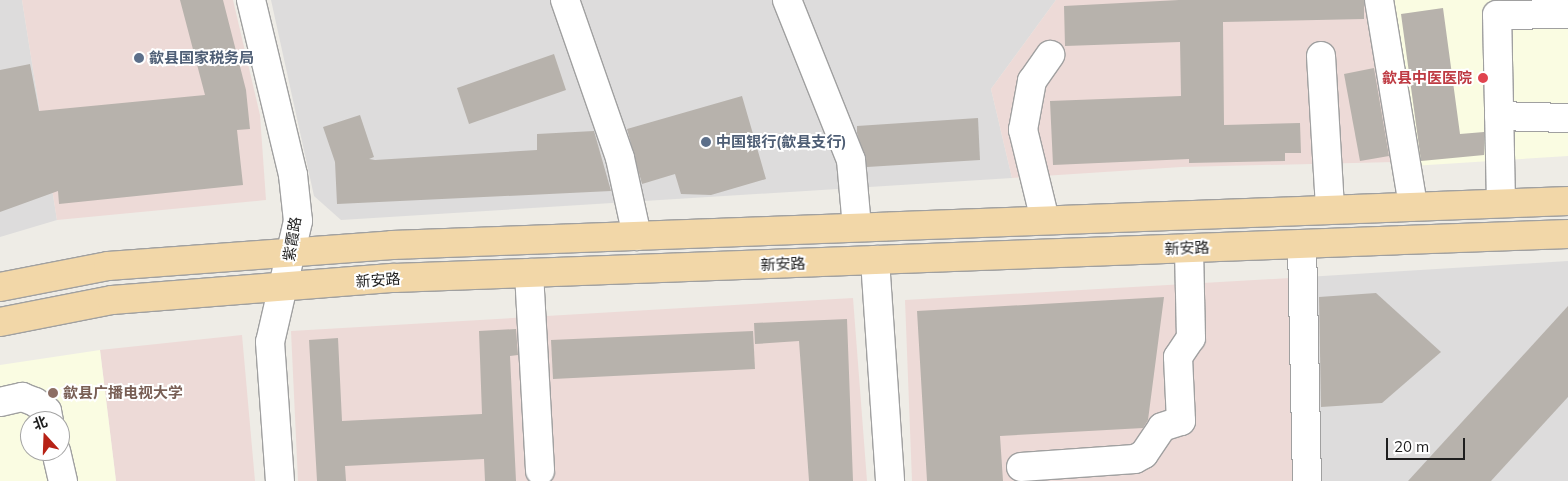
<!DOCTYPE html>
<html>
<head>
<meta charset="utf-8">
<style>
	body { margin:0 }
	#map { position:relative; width:1568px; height:481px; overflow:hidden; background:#eeece6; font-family:Mulish,"Noto Sans SC",sans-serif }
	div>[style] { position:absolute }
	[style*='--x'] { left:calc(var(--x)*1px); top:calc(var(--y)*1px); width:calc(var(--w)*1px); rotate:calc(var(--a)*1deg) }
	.residential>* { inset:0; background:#dddcdc }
	.commercial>* { inset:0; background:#eddad7 }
	.education>* { inset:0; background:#fafce2 }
	.building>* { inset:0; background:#b7b2ac }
	.roads { filter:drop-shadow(1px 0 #a0a0a0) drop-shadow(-1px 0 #a0a0a0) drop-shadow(0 1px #a0a0a0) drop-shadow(0 -1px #a0a0a0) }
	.minor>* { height:28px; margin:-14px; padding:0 14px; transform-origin:14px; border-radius:14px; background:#fff }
	.major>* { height:28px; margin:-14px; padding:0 14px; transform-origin:14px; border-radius:14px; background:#f2d7a8 }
	.dots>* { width:14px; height:14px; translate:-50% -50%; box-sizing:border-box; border:2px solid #fff; border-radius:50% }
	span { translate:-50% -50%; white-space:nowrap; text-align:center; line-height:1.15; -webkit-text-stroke:4px #fff; paint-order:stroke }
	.service-label { font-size:15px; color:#4e5e75; font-weight:700 }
	.left { translate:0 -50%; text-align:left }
	.health-label { font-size:15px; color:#be3a42; font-weight:700 }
	.right { translate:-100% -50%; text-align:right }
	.street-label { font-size:15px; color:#1f1f1f }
	.education-label { font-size:15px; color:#785e54; font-weight:700 }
	.north { position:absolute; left:20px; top:411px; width:50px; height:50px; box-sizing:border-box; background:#fff; border:1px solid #a5a5a5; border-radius:50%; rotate:340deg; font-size:14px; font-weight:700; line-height:20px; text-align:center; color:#1f1f1f }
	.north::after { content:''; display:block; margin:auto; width:18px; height:22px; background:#b72216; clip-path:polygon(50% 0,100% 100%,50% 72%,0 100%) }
	.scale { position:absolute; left:1386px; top:438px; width:79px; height:22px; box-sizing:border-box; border:2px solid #1f1f1f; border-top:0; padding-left:6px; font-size:15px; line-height:18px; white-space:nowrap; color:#1f1f1f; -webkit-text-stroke:4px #fff; paint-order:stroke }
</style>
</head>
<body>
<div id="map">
	<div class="residential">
		<div style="clip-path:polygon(0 0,22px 0,57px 220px,0 237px)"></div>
		<div style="clip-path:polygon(271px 0,1056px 0,991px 89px,1012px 178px,341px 220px,314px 196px)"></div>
		<div style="clip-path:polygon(1568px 261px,1568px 481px,1294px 481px,1290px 278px)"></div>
	</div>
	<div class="commercial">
		<div style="clip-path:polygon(22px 0,233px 0,260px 115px,266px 200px,57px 220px)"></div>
		<div style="clip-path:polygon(1056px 0,1364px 0,1395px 162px,1181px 167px,1012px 178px,991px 89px)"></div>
		<div style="clip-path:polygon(1290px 278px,1294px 481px,912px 481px,905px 300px)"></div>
		<div style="clip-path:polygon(853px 298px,867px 481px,298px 481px,291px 331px)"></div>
		<div style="clip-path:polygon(242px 335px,255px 481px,116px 481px,100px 350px)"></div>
	</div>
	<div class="education">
		<div style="clip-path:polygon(1384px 0,1568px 0,1568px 156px,1412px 166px)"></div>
		<div style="clip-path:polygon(evenodd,100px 350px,116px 481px,0 481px,0 365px,100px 350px,30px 421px,60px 421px,60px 451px,30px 451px,30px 421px)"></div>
	</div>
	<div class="building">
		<div style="clip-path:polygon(180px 0,223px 0,246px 90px,250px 129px,237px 130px,243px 185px,59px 204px,58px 191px,0 212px,0 70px,30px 64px,39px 111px,205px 95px)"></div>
		<div style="clip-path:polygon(1179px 0,1364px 0,1364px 19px,1223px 22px,1224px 125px,1300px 123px,1301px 153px,1285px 153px,1285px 161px,1189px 163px,1189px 159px,1053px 165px,1050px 101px,1181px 96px,1180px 42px,1065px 46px,1064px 6px)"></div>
		<div style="clip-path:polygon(1443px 8px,1460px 134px,1484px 132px,1484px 155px,1421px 161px,1401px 14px)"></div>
		<div style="clip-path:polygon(554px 54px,566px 90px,469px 124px,457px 88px)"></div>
		<div style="clip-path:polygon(1374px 68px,1389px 156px,1360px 161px,1344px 74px)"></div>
		<div style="clip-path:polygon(742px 96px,766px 179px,711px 195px,681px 194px,675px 174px,642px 184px,627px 129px)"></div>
		<div style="clip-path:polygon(360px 115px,374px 157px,369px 159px,375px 160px,537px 150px,537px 134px,594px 131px,611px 191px,337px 204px,335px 162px,323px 127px)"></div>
		<div style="clip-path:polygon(978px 118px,980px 160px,867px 167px,857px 133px,857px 126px)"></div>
		<div style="clip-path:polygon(1376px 293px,1441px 352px,1382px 403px,1321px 407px,1319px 297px)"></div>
		<div style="clip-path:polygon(1164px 297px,1148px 420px,1143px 428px,1000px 436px,1003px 481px,927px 481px,917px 311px)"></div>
		<div style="clip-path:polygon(1568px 306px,1568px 397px,1491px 481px,1408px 481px)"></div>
		<div style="clip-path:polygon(847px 319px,853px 481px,809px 481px,799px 341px,755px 344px,754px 323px)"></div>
		<div style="clip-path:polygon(516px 329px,518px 355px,510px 356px,516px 481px,485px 481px,484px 459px,345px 466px,346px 481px,317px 481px,309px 340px,338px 338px,342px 421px,482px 414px,479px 331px)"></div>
		<div style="clip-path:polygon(753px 331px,755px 369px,553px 379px,551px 340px)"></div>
	</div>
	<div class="roads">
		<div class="minor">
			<div style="--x:251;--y:0;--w:180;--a:76.5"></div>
			<div style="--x:293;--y:175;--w:46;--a:83.8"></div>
			<div style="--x:298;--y:221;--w:124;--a:103"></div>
			<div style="--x:270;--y:342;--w:139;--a:85.9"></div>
			<div style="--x:565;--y:0;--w:167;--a:70.8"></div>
			<div style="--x:620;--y:158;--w:80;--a:77.7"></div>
			<div style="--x:787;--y:0;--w:172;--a:68.2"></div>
			<div style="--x:851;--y:160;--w:67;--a:84.9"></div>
			<div style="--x:1379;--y:0;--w:209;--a:80.6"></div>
			<div style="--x:1321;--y:56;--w:153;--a:86.6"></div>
			<div style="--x:1499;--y:116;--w:69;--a:1.7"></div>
			<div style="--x:1501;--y:203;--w:188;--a:-91.2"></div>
			<div style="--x:1497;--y:15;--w:71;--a:-0.8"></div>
			<div style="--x:1045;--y:220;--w:93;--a:-103.7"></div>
			<div style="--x:1023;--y:130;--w:50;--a:-79.6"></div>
			<div style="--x:1032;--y:81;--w:32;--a:-55"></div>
			<div style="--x:1302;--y:244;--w:237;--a:88.8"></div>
			<div style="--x:875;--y:260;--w:222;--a:86.1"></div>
			<div style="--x:529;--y:273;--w:198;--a:86.8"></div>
			<div style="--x:0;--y:402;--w:23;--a:-13"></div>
			<div style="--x:22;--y:397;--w:14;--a:21"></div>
			<div style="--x:35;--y:402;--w:15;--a:37"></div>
			<div style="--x:47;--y:411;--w:10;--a:79"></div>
			<div style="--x:56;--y:451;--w:31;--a:77"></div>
			<div style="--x:1021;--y:467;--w:114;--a:-4"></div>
			<div style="--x:1135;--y:459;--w:10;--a:-29"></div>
			<div style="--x:1144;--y:454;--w:32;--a:-56"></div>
			<div style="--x:1162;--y:427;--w:20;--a:-18"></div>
			<div style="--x:1181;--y:421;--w:64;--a:-92.7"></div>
			<div style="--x:1178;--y:357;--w:23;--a:-56"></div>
			<div style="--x:1191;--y:338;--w:90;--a:-91.3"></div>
		</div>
		<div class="major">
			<div style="--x:0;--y:287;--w:110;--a:-11"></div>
			<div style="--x:108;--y:266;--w:285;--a:-4.2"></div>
			<div style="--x:392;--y:245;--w:1177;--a:-2.14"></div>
			<div style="--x:0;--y:322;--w:114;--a:-11.1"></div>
			<div style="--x:112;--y:300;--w:283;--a:-4.5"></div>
			<div style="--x:394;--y:278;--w:1175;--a:-2.15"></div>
		</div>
	</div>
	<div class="dots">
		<div style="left:139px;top:58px;background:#5c6f8a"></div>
		<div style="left:1483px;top:78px;background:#e0444e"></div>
		<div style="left:706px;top:142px;background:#5c6f8a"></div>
		<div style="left:53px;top:393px;background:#8d6e63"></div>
	</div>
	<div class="service-label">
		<span class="left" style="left:149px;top:58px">歙县国家税务局</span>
		<span class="left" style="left:716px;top:142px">中国银行(歙县支行)</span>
	</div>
	<div class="health-label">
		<span class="right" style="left:1472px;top:78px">歙县中医医院</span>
	</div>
	<div class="street-label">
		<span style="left:292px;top:239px;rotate:-81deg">紫霞路</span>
		<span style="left:1187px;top:248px;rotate:-2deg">新安路</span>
		<span style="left:783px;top:264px;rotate:-2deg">新安路</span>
		<span style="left:378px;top:280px;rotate:-4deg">新安路</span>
	</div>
	<div class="education-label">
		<span class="left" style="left:63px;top:393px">歙县广播电视大学</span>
	</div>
	<div class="north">北</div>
	<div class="scale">20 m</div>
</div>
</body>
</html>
